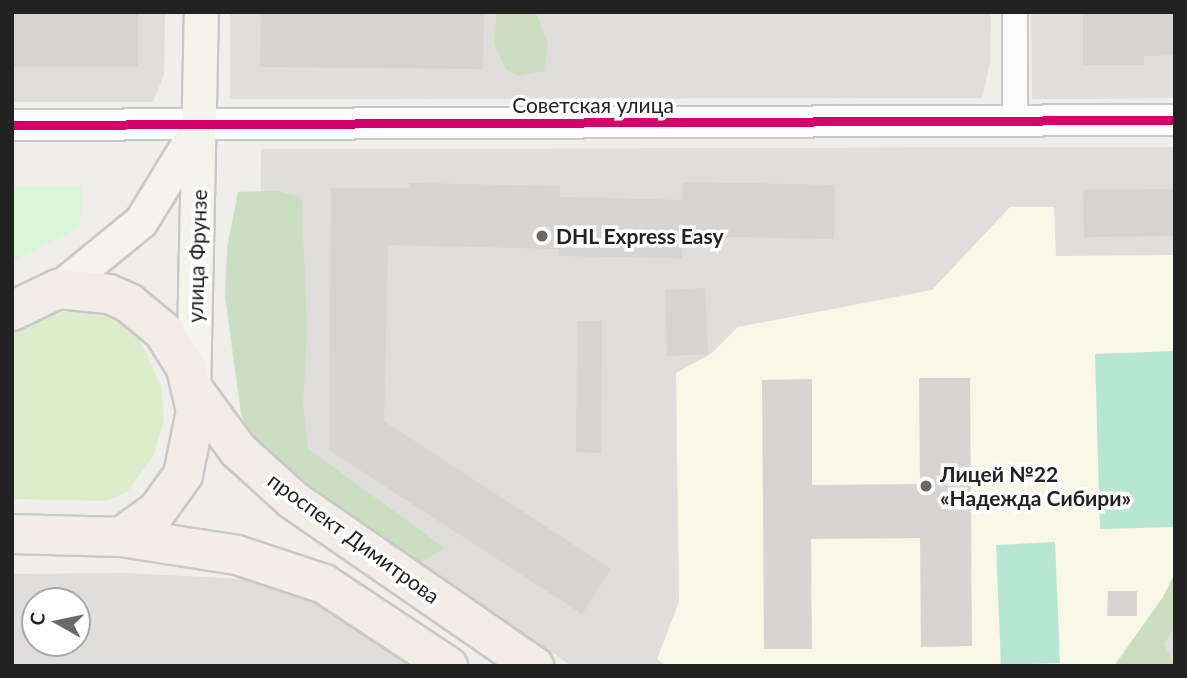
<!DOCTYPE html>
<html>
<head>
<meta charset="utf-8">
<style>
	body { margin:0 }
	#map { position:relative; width:1187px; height:678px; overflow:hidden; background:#f0eeeb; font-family:Lato,sans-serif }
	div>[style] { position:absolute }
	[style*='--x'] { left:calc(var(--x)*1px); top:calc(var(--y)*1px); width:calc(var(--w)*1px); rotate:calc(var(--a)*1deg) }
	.residential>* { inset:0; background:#dfdedc }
	.education>* { inset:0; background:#f8f7e8 }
	.grass>* { inset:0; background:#ddeccb }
	.forest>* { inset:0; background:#cbdec1 }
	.park>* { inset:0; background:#daf5da }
	.pitch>* { inset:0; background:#b7e6d2 }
	.parking>* { inset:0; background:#e0dfde }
	.building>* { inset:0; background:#d7d4d2 }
	.roads { filter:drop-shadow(2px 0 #c9c8c7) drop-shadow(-2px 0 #c9c8c7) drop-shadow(0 2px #c9c8c7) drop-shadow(0 -2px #c9c8c7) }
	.minor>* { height:24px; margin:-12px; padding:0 12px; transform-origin:12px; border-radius:12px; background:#fdfcfc }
	.tertiary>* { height:30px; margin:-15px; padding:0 15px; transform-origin:15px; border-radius:15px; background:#fdfcfc }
	.secondary>* { height:33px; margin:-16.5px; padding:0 16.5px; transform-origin:16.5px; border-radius:16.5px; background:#f4f4ed }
	.primary>* { height:38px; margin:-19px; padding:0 19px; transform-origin:19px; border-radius:19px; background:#f3ede7 }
	.cycleway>* { height:9px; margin:-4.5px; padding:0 4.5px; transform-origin:4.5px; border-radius:4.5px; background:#d6006c }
	.dots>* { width:19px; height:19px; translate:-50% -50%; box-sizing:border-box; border:4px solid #fff; border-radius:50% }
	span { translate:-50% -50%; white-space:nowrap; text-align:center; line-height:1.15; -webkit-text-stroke:7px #fff; paint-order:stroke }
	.street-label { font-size:21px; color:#222 }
	.poi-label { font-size:21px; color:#222; font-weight:700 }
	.left { translate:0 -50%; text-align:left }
	.frame { position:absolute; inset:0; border:14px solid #222; pointer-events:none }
	.north { position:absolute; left:21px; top:587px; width:70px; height:70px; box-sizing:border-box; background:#fff; border:2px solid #a7a7a7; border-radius:50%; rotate:279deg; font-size:19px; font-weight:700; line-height:28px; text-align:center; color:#222 }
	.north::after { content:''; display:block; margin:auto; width:24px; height:32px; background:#6a6968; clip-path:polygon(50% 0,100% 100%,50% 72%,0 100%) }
</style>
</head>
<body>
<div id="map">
	<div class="residential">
		<div style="clip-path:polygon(12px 12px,165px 12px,164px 75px,153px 102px,12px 102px)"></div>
		<div style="clip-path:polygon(230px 12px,991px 12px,990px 63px,982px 98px,230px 99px)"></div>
		<div style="clip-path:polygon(1031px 12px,1175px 12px,1175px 98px,1032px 99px)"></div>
		<div style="clip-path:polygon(1175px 147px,1175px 666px,572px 666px,348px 518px,259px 428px,261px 149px)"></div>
		<div style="clip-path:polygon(evenodd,125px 573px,243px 579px,312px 599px,420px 666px,12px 666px,12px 574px,125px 573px,35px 601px,77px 601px,77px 643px,35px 643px,35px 601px)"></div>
	</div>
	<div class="education">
		<div style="clip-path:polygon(1010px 207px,1054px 207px,1056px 256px,1175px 255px,1175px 600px,1127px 666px,667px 666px,657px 659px,679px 602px,676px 373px,712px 353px,738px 327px,932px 290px)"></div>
	</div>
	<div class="grass">
		<div style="clip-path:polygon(57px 312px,87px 312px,117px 320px,139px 337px,161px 387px,164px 420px,154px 455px,127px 492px,106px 501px,12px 499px,12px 329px)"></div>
	</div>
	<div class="forest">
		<div style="clip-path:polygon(497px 12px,536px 12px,548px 45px,544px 71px,518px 76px,506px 69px,494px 44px)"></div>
		<div style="clip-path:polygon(277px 191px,299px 196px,302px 202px,307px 331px,303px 405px,308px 449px,445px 548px,412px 567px,322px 508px,256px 446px,241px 414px,225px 296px,227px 248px,238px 192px)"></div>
		<div style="clip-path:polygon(1175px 573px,1175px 626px,1164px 644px,1175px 666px,1114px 666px,1163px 597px)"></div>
	</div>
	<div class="park">
		<div style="clip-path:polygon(12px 186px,83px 186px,80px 227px,12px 262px)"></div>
	</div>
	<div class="pitch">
		<div style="clip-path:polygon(1175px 351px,1175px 527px,1100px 529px,1095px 354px)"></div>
		<div style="clip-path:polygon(1055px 542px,1060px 663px,1001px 665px,996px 545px)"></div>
	</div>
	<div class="parking">
		<div style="clip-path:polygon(185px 599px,253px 601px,323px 642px,329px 666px,12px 666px,12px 610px,35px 610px,35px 643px,77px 643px,77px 609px,154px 609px)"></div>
	</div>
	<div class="building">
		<div style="clip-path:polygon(12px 12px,138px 12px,138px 66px,12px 66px)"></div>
		<div style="clip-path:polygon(261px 12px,484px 12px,483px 69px,260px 67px)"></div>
		<div style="clip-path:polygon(1083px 12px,1175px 12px,1175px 55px,1144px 56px,1144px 65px,1083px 65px)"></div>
		<div style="clip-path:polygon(683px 182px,835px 185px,834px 239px,682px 236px,682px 258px,559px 256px,559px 249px,388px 245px,384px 421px,611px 569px,582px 614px,329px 450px,331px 188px,409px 188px,409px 183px,560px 186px,560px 197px,682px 200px)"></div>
		<div style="clip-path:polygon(1175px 189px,1175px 236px,1084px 237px,1083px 190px)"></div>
		<div style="clip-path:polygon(705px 288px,708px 354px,667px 356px,665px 290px)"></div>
		<div style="clip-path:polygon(577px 321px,602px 321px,601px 453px,576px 452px)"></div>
		<div style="clip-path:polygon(919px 378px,970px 378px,972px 646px,921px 647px,920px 538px,811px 539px,812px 649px,764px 649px,762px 380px,812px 379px,812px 485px,920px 484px)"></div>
		<div style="clip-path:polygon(1108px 591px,1137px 591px,1137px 616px,1107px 616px)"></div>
	</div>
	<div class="roads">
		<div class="minor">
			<div style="--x:1015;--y:12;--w:109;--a:90"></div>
		</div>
		<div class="tertiary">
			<div style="--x:12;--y:125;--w:1163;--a:-0.25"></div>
		</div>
		<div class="secondary">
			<div style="--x:58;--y:289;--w:107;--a:-39.3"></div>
			<div style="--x:141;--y:221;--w:105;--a:-58.6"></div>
			<div style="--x:193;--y:389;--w:377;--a:-88.8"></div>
		</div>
		<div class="primary">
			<div style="--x:12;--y:311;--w:51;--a:-25.6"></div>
			<div style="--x:58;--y:289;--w:51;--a:5.6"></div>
			<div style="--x:109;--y:294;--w:22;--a:24"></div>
			<div style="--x:129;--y:303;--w:44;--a:39.5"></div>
			<div style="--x:163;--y:331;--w:44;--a:58.1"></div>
			<div style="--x:186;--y:368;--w:44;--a:76.9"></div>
			<div style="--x:196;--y:411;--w:65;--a:101.5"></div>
			<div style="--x:183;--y:475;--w:44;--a:125.8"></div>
			<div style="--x:157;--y:511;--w:44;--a:144.2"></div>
			<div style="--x:193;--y:389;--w:76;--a:53.6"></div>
			<div style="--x:238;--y:450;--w:74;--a:42.3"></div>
			<div style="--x:293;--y:500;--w:293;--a:34.6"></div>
			<div style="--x:12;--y:534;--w:109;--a:1.6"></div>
			<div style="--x:121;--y:537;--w:117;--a:8.8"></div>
			<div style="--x:237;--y:555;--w:92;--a:18.4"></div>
			<div style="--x:324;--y:584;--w:149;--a:33.5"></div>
		</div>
	</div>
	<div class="cycleway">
		<div style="--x:12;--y:125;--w:1163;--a:-0.25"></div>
	</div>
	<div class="dots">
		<div style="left:542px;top:236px;background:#6a6968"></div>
		<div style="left:926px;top:486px;background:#6a6968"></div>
	</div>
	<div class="street-label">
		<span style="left:593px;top:105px">Советская улица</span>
		<span style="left:197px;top:256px;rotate:-88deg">улица Фрунзе</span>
		<span style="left:354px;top:538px;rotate:36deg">проспект Димитрова</span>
	</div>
	<div class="poi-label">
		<span class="left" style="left:556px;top:236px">DHL Express Easy</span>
		<span class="left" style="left:940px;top:486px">Лицей №22<br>«Надежда Сибири»</span>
	</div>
	<div class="frame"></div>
	<div class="north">С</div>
</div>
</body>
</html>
